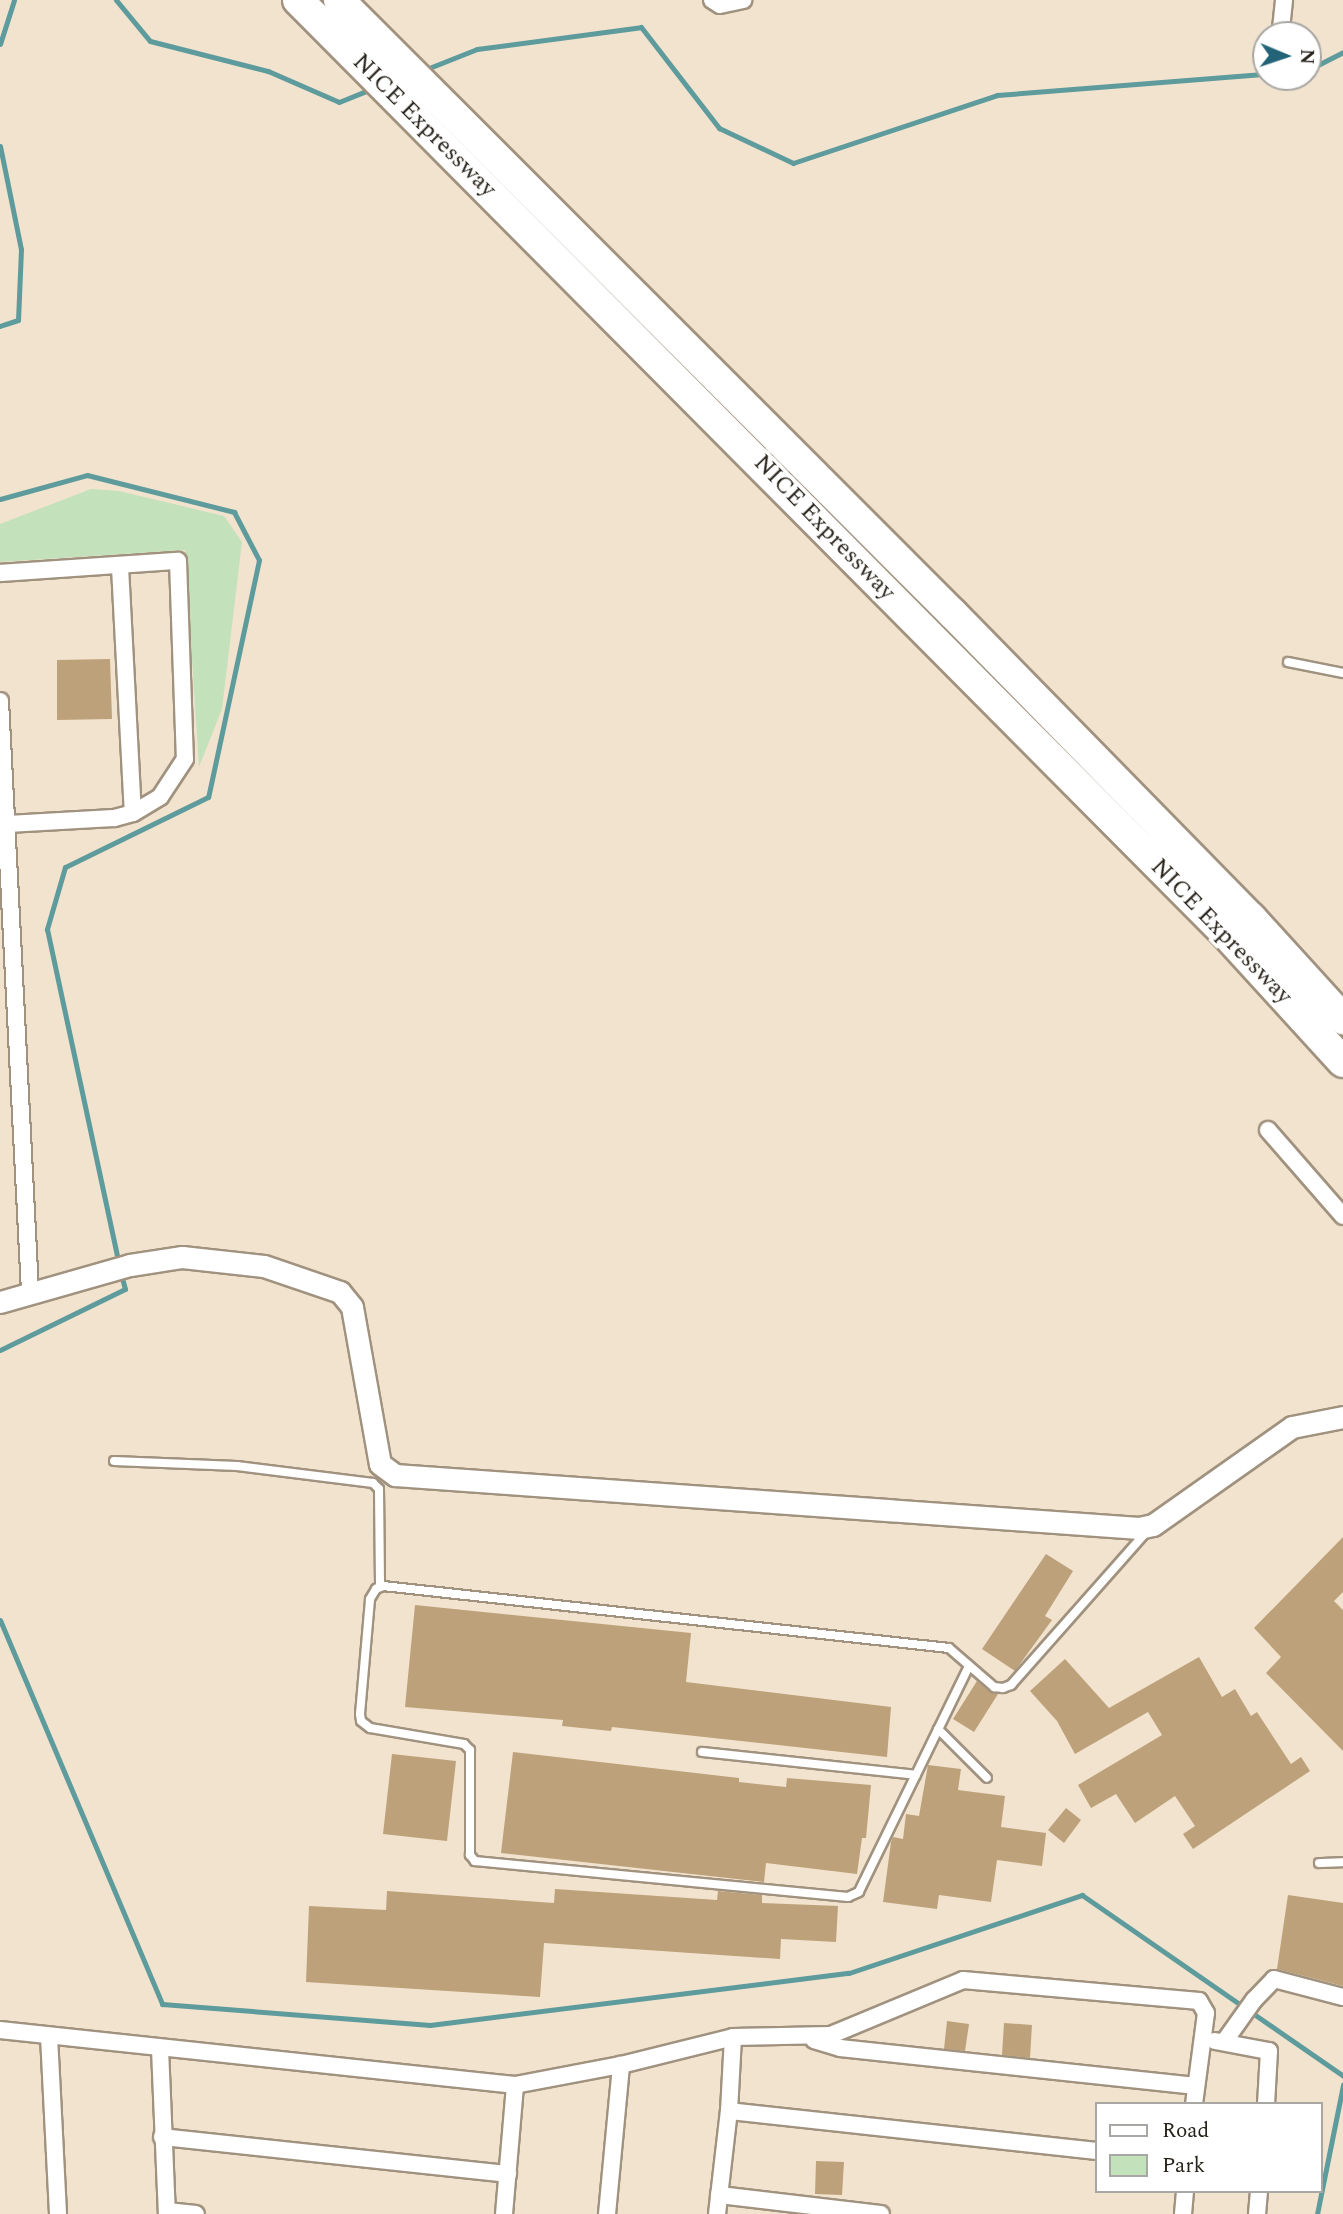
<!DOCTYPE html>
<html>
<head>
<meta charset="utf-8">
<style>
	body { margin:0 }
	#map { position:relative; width:1343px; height:2214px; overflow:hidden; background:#f2e3ce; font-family:Spectral,serif }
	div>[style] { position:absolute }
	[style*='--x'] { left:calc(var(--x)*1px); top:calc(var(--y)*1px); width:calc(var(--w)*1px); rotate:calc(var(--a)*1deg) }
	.green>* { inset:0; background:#c3e1bb }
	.stream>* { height:5px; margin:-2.5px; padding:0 2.5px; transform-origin:2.5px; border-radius:2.5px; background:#5e9b9c }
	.building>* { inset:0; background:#bda17a }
	.roads { filter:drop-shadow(2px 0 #a0927f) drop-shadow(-2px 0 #a0927f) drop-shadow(0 2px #a0927f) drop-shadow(0 -2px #a0927f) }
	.service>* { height:8px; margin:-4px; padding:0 4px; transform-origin:4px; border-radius:4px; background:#fff }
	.minor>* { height:16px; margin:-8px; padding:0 8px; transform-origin:8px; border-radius:8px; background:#fff }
	.tertiary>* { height:21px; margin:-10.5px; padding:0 10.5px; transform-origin:10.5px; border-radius:10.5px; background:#fff }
	.motorway>* { height:30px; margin:-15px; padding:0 15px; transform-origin:15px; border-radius:15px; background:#fff }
	span { translate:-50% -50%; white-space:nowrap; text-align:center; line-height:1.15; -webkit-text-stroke:7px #fff; paint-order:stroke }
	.street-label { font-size:24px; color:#27221a }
	.legend { position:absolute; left:1095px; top:2102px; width:228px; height:91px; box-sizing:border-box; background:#fff; border:2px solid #a9a7a3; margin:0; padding:9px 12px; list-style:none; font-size:21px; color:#27221a }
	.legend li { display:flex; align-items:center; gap:14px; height:35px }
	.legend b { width:35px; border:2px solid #a9a7a3 }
	.north { position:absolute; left:1252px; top:21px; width:70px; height:70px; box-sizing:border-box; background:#fff; border:2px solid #a9a7a3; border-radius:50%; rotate:92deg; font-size:19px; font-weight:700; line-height:28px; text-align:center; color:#27221a }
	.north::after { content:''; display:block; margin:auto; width:24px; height:32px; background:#236378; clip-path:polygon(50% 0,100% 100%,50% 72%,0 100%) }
</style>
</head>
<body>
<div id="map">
	<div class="green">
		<div style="clip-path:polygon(91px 489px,119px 491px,224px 516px,242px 542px,222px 709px,199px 767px,185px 550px,0 562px,0 524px)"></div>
	</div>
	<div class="stream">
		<div style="--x:116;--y:0;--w:53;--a:50.3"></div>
		<div style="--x:150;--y:41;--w:122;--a:14.3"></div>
		<div style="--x:268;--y:71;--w:77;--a:23.6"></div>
		<div style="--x:339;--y:102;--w:35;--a:-22"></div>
		<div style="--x:0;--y:44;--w:46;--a:-72.3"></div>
		<div style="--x:424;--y:70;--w:57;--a:-21.6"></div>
		<div style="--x:477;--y:49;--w:165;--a:-7.6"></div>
		<div style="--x:641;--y:27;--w:128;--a:52.3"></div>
		<div style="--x:719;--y:128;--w:82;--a:25.3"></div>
		<div style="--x:793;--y:163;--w:215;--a:-18.4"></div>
		<div style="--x:997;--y:95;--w:270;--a:-4.5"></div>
		<div style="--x:1308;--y:70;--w:39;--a:-27"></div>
		<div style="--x:0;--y:146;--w:105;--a:78.5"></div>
		<div style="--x:21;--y:249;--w:71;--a:92.4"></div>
		<div style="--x:18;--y:320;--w:19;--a:162"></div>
		<div style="--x:0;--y:499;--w:90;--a:-15.4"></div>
		<div style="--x:87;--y:475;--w:152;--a:14.1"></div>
		<div style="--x:234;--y:512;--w:54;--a:62.5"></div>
		<div style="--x:259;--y:560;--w:242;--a:102.1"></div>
		<div style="--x:208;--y:797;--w:159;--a:153.9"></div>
		<div style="--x:65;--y:867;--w:65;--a:106.2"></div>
		<div style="--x:47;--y:929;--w:343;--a:77.9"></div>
		<div style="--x:0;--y:1350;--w:139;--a:-26"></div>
		<div style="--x:125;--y:1289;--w:16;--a:-105"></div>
		<div style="--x:0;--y:1620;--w:417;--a:67.1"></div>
		<div style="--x:162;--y:2004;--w:269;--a:4.5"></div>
		<div style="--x:430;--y:2025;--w:422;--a:-7.1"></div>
		<div style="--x:849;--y:1973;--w:246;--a:-18.5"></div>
		<div style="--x:1082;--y:1895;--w:318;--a:34.7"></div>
		<div style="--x:1317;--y:2214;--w:132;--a:-78.6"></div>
	</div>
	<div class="building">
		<div style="clip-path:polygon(110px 659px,112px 719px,57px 720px,57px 660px)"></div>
		<div style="clip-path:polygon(1343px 1537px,1343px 1592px,1334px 1601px,1343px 1610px,1343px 1751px,1266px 1673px,1281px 1657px,1254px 1628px)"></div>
		<div style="clip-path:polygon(1046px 1554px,1073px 1571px,1045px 1616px,1052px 1620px,1015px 1671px,982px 1649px)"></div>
		<div style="clip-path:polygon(415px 1605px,691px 1633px,686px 1682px,891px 1707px,887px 1757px,612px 1727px,611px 1731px,562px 1726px,563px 1720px,405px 1707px)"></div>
		<div style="clip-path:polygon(1199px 1657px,1222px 1697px,1235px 1689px,1251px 1716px,1257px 1712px,1291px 1764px,1301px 1757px,1310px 1771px,1193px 1849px,1183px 1834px,1195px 1826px,1175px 1796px,1135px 1823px,1116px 1794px,1091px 1808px,1078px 1785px,1162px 1735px,1148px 1712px,1075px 1754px,1057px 1721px,1030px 1691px,1065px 1659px,1109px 1708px)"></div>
		<div style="clip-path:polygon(977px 1681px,990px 1692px,998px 1694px,974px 1732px,953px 1719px)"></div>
		<div style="clip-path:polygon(513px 1752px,739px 1778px,739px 1782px,786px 1787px,787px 1778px,871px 1785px,866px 1838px,862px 1838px,857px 1874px,766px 1863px,764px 1882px,501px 1853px)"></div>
		<div style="clip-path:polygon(392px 1754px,456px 1761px,447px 1841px,383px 1834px)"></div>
		<div style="clip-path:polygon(928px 1765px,961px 1769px,958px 1790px,1005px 1796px,1001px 1827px,1046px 1833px,1042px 1866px,997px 1860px,991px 1902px,939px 1895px,937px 1909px,883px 1902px,891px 1842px,893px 1837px,903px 1839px,906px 1814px,919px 1816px)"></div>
		<div style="clip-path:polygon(1066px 1808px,1081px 1820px,1064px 1843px,1048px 1830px)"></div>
		<div style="clip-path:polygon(555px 1889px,717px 1900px,718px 1891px,762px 1895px,762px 1903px,838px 1906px,836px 1942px,781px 1939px,780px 1959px,544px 1943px,540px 1997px,306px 1982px,309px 1906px,386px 1910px,387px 1891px,554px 1903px)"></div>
		<div style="clip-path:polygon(1288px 1895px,1343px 1903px,1343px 1986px,1277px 1969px)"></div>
		<div style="clip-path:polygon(947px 2021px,969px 2024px,965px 2051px,944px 2049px)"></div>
		<div style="clip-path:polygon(1004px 2023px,1032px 2025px,1030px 2058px,1002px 2055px)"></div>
		<div style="clip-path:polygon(816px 2161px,844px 2162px,842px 2195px,815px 2194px)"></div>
	</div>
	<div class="roads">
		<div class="service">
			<div style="--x:1288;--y:662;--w:56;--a:11.3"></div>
			<div style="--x:114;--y:1461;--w:123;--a:2.3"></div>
			<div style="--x:237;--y:1466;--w:137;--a:7.1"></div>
			<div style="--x:373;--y:1483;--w:8;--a:45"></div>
			<div style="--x:379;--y:1489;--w:98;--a:89.4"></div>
			<div style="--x:969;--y:1666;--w:251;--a:116"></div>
			<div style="--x:859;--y:1892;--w:12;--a:156"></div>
			<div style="--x:848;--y:1897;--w:375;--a:-174.5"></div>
			<div style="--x:475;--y:1861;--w:8;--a:-130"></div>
			<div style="--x:470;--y:1855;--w:105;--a:-90"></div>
			<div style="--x:470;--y:1750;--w:8;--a:-135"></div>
			<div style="--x:464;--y:1744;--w:95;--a:-170.3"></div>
			<div style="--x:370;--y:1728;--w:11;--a:-142"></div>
			<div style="--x:361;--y:1721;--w:7;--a:-98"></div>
			<div style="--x:360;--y:1714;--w:115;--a:-85"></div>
			<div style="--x:370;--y:1599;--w:12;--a:-59"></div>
			<div style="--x:376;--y:1589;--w:8;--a:-23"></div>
			<div style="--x:383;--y:1586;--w:569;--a:6.25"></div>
			<div style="--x:949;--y:1648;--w:60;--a:40.9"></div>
			<div style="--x:994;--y:1687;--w:9;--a:6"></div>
			<div style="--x:1003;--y:1688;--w:9;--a:-21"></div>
			<div style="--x:1011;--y:1685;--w:207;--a:-48.5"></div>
			<div style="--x:938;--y:1729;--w:69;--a:45"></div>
			<div style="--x:702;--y:1752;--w:215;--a:6.1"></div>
			<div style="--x:1319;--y:1863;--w:24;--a:-2"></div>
		</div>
		<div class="minor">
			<div style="--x:712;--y:0;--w:9;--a:32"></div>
			<div style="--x:720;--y:5;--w:24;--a:-12"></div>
			<div style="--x:1281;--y:29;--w:29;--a:-84"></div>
			<div style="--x:120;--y:567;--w:246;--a:87"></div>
			<div style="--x:0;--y:573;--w:178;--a:-3.9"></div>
			<div style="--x:178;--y:561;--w:198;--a:88"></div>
			<div style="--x:185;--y:759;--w:45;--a:123.3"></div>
			<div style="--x:160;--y:797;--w:31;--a:149"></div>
			<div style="--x:133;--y:813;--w:20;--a:165"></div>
			<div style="--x:114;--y:818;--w:107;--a:176.8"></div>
			<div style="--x:0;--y:701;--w:592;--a:87.09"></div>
			<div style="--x:1268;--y:1130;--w:114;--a:48.9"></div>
			<div style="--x:0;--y:2030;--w:518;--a:6.1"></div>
			<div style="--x:515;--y:2085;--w:108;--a:-10.7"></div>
			<div style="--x:621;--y:2065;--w:115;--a:-14"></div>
			<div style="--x:733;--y:2037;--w:98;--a:-1.2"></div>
			<div style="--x:831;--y:2035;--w:143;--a:-22.6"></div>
			<div style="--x:963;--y:1980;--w:237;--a:5.1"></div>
			<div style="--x:1199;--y:2001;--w:14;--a:60"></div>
			<div style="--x:1206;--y:2013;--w:92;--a:97.5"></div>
			<div style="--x:49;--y:2036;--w:178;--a:87.1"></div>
			<div style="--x:814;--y:2040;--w:27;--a:17"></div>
			<div style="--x:840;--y:2048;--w:358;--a:6.1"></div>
			<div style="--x:1215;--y:2041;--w:55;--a:10.5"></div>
			<div style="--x:1269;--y:2051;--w:53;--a:93.2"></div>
			<div style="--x:1224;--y:2042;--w:52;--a:-54.5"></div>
			<div style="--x:1254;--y:2000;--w:29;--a:-46"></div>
			<div style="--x:1274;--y:1979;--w:71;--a:14.6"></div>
			<div style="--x:160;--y:2049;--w:165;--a:87.6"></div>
			<div style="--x:729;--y:2111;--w:369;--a:6.2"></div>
			<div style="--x:162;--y:2137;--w:348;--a:6.1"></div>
			<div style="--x:719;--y:2195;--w:163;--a:6.7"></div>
			<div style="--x:167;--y:2211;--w:29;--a:6"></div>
			<div style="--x:504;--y:2214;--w:129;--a:-85.1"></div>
			<div style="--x:607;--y:2214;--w:150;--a:-84.6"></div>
			<div style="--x:717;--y:2214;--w:104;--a:-83.4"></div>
			<div style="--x:729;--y:2111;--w:74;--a:-86.9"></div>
			<div style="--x:1183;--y:2214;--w:23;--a:-85"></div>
			<div style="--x:1257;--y:2214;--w:23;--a:-85"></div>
		</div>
		<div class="tertiary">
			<div style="--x:0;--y:1302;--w:135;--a:-15.9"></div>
			<div style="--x:130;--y:1265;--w:53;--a:-8.7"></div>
			<div style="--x:182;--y:1257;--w:82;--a:6.3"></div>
			<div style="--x:264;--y:1266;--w:80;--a:18.9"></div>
			<div style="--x:340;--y:1292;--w:19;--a:51"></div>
			<div style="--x:352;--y:1307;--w:159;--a:79.9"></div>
			<div style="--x:380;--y:1464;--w:19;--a:36"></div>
			<div style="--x:395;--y:1475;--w:746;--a:4.07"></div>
			<div style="--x:1139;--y:1528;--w:14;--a:-12"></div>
			<div style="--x:1153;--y:1525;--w:170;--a:-35.2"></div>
			<div style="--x:1292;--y:1427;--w:52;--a:-11.1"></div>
		</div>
		<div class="motorway">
			<div style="--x:298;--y:0;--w:1318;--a:45.18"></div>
			<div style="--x:1227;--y:935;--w:172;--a:47.6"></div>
			<div style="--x:339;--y:0;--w:868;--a:45"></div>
			<div style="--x:953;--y:614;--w:426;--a:45.6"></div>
			<div style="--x:1251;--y:918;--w:137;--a:47.7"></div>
		</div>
	</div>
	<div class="street-label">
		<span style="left:424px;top:126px;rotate:45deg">NICE Expressway</span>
		<span style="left:824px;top:528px;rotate:46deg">NICE Expressway</span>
		<span style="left:1221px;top:932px;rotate:46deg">NICE Expressway</span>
	</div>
	<ul class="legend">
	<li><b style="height:9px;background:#fff"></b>Road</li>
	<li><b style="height:19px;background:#c3e1bb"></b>Park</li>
	</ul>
	<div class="north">N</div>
</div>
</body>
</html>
